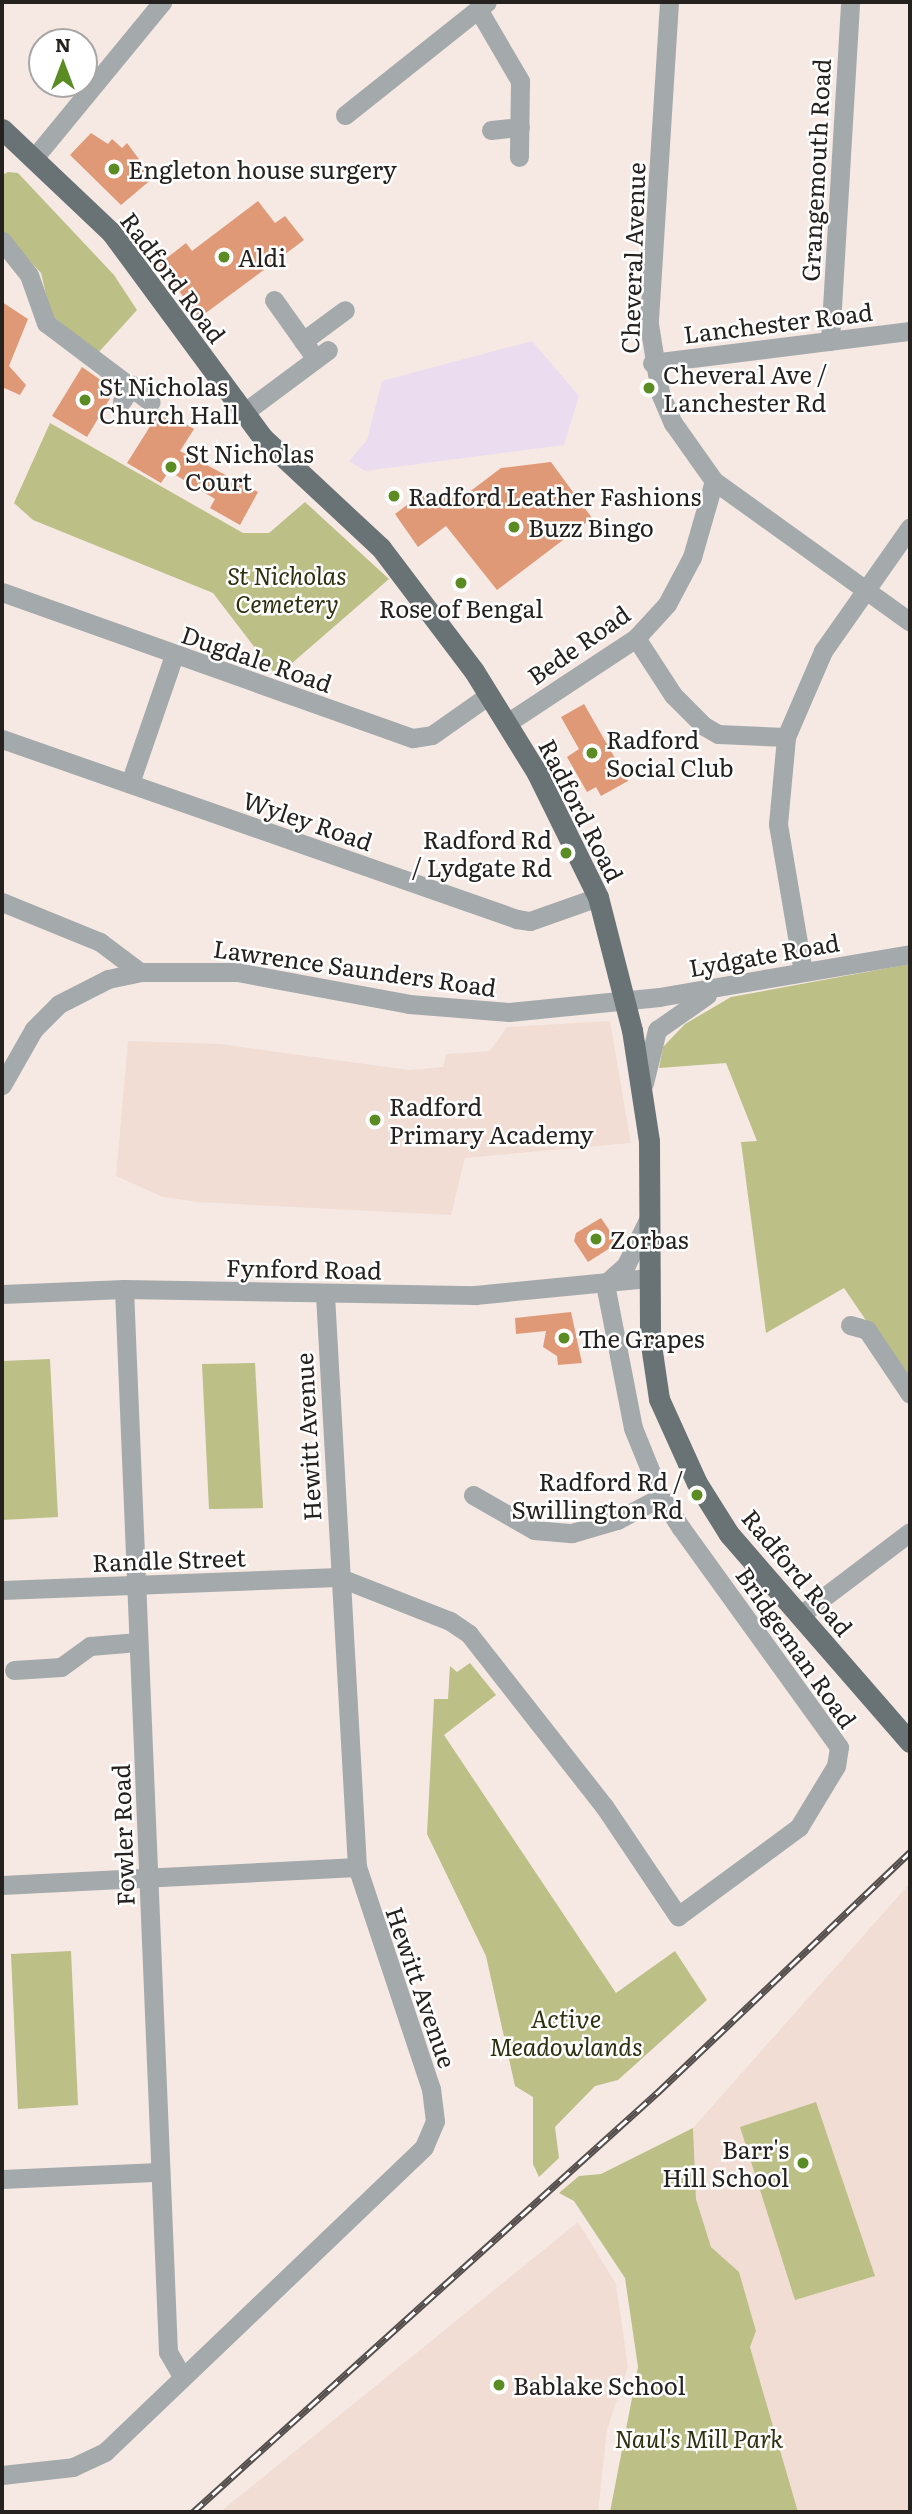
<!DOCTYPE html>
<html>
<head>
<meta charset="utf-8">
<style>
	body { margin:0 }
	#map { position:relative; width:912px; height:2514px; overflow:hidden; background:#f6e9e4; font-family:Literata,serif }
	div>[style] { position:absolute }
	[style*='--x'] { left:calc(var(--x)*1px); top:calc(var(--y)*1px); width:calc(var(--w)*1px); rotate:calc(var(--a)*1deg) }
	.built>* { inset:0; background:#f1ddd4 }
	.industrial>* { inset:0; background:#ecdcef }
	.green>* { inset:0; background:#bcbf86 }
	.building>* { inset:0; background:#e09977 }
	.minor>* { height:19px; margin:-9.5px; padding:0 9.5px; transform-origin:9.5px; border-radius:9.5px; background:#a4aaab }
	.major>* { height:21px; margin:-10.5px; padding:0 10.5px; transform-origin:10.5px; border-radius:10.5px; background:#697375 }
	.rail>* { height:7px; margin-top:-3.5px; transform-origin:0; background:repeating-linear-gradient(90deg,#fff 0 13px,#544e4c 0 26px); box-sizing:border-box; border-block:2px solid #544e4c }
	.dots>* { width:19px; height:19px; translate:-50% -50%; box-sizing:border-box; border:4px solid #fff; border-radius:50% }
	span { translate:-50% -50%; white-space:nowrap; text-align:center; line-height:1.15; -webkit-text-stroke:5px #fff; paint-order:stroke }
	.poi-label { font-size:24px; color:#25211f }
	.left { translate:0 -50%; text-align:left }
	.right { translate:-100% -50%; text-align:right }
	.street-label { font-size:24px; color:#25211f }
	.park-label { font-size:24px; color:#2e2f0e; font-style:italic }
	.frame { position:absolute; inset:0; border:4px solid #25211f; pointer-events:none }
	.north { position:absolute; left:28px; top:28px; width:70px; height:70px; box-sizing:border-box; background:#fff; border:2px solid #a8a6a5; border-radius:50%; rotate:0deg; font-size:19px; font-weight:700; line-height:28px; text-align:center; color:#25211f }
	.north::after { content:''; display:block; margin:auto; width:24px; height:32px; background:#5a8c23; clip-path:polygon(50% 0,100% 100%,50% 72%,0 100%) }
</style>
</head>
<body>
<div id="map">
	<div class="built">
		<div style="clip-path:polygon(610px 1021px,631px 1143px,465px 1158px,451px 1215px,198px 1202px,163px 1197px,116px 1176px,128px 1041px,220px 1044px,409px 1070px,443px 1067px,446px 1054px,490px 1051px,507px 1027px)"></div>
		<div style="clip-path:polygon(910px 1883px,910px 2512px,798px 2512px,750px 2347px,756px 2331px,739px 2272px,711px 2247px,696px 2198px,693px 2128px)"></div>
		<div style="clip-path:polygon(578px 2222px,616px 2284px,628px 2367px,607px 2430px,598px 2512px,220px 2512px)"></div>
	</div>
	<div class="industrial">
		<div style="clip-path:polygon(532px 341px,579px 396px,564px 445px,365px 471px,349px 461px,367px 440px,382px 381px)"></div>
	</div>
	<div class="green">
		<div style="clip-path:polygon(8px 172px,18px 173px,114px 275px,137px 310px,98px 353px,51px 315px,41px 273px,2px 231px,2px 175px)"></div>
		<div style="clip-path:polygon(50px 423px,243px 533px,269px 533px,305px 502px,389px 579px,291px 664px,286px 680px,278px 678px,213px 593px,33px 520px,14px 503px)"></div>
		<div style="clip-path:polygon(910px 964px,910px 1385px,844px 1288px,766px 1333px,741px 1142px,757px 1141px,726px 1063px,659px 1068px,663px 1047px,685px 1024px,731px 997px)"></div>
		<div style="clip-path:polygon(50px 1359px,58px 1517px,2px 1520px,2px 1361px)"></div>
		<div style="clip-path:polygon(255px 1363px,263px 1508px,209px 1509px,202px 1364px)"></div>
		<div style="clip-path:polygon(470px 1663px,496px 1695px,444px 1735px,616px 1993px,675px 1951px,707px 2000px,618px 2080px,595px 2086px,555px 2127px,559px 2158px,539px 2177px,533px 2164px,533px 2097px,515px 2086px,486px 1956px,427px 1834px,434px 1699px,448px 1699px,450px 1666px,457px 1672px)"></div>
		<div style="clip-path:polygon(71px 1951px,78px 2105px,18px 2109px,11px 1954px)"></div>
		<div style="clip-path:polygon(816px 2102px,875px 2276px,795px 2300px,740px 2127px)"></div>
		<div style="clip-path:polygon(693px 2128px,696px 2199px,711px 2247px,739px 2272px,756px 2331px,750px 2347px,798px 2512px,610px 2512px,638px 2367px,625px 2278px,574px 2201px,559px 2193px,579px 2176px,601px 2174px)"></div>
	</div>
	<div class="building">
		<div style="clip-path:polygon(91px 133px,108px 144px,112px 139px,122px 148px,127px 143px,153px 178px,121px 205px,70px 155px)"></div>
		<div style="clip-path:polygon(258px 201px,275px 223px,285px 216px,304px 240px,199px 318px,159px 264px,186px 243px,192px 251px)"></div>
		<div style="clip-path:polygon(2px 302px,28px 319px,9px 366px,26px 385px,20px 395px,2px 387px)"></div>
		<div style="clip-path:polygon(82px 367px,115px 390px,87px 437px,52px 416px)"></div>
		<div style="clip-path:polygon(161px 409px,194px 429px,180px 451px,258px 492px,240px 525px,210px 508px,215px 499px,169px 471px,161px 483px,127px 463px)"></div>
		<div style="clip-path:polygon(551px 462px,592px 518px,497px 590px,446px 526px,418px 547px,395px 514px,424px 492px,431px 503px,451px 489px,460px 499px,501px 468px)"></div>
		<div style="clip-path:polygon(584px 704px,628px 781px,601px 796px,596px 787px,587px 792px,567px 757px,579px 749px,561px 717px)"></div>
		<div style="clip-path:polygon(601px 1218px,618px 1243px,588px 1262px,574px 1241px,576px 1233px)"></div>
		<div style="clip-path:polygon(571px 1312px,582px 1363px,558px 1365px,557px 1356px,543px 1347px,546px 1331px,516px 1334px,515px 1318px)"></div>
	</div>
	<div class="minor">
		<div style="--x:669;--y:2;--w:323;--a:93.6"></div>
		<div style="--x:649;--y:324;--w:70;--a:80.9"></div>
		<div style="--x:660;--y:393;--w:33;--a:67"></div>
		<div style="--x:673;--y:423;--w:71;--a:54.7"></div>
		<div style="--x:714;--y:481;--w:241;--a:35.7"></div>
		<div style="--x:478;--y:9;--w:83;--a:59.7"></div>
		<div style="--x:520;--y:81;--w:76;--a:90.8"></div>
		<div style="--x:345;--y:115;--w:181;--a:-38.5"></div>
		<div style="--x:491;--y:130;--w:29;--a:-6"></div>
		<div style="--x:34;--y:158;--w:202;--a:-50.6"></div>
		<div style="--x:2;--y:241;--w:43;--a:51.5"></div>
		<div style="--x:29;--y:275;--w:51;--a:70.5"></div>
		<div style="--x:46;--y:323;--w:131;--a:37"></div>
		<div style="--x:274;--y:300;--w:72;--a:54.6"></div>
		<div style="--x:303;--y:341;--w:52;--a:-36.4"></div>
		<div style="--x:830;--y:341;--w:340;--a:-86.6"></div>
		<div style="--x:652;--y:363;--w:260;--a:-7.1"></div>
		<div style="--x:122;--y:401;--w:19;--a:-58"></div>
		<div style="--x:242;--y:414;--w:107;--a:-36.7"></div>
		<div style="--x:2;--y:592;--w:436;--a:19.6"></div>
		<div style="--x:413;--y:738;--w:19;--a:-9"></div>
		<div style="--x:432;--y:735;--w:70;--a:-35.1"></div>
		<div style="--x:636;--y:638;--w:68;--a:57"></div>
		<div style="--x:673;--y:695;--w:44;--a:45"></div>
		<div style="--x:704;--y:726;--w:16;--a:30"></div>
		<div style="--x:718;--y:734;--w:68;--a:2.5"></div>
		<div style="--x:507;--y:723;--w:154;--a:-33.4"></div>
		<div style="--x:636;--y:638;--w:46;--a:-47.6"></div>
		<div style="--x:667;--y:604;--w:53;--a:-62"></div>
		<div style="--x:692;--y:557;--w:79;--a:-73.9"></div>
		<div style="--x:2;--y:739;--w:546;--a:19.27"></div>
		<div style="--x:517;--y:919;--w:13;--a:9"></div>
		<div style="--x:530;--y:921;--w:72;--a:-19.4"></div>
		<div style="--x:130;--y:783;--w:135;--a:-71"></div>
		<div style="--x:2;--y:902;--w:106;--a:22.2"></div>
		<div style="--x:100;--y:942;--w:50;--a:36.9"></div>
		<div style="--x:803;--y:972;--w:150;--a:-99.6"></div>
		<div style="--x:778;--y:824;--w:87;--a:-84.7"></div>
		<div style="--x:786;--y:737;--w:94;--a:-66.7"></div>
		<div style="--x:823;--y:651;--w:151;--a:-54.9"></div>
		<div style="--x:644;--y:1083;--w:55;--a:-76.2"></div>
		<div style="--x:657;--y:1030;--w:61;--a:-35"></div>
		<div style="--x:2;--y:1085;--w:64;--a:-60.3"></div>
		<div style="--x:34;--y:1029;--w:35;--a:-45"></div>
		<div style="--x:59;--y:1004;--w:55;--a:-27"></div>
		<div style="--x:108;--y:979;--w:33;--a:-12"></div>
		<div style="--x:140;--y:972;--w:97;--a:0"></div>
		<div style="--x:237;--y:972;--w:175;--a:10.5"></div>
		<div style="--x:409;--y:1004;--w:100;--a:4.6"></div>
		<div style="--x:509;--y:1012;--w:151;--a:-5.7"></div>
		<div style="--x:659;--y:997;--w:255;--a:-9.7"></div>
		<div style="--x:124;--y:1289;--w:1064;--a:87.63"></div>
		<div style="--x:168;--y:2352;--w:28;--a:60"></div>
		<div style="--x:2;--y:1294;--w:122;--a:-2.3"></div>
		<div style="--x:124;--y:1289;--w:351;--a:1"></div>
		<div style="--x:475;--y:1295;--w:174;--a:-5.6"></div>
		<div style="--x:850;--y:1325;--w:18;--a:16"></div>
		<div style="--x:867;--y:1330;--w:77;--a:56.1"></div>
		<div style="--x:473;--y:1495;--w:70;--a:29.8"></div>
		<div style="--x:534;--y:1530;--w:38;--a:5"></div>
		<div style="--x:572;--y:1533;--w:47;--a:-16.1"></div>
		<div style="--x:617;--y:1520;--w:50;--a:-27.6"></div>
		<div style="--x:2;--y:1590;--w:336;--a:-2.2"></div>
		<div style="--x:338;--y:1577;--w:120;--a:21.4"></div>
		<div style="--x:450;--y:1621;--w:23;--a:34"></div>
		<div style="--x:469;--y:1634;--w:219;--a:51.9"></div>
		<div style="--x:604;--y:1806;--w:133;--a:56.1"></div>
		<div style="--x:678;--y:1916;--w:150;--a:-36.3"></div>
		<div style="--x:799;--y:1827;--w:71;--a:-58.8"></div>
		<div style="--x:836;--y:1766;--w:19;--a:-81"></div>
		<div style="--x:839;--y:1747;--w:270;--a:-125.8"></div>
		<div style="--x:681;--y:1528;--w:37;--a:-123"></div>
		<div style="--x:661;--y:1497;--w:74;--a:-112.1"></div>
		<div style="--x:633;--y:1428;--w:147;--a:-101"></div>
		<div style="--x:605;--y:1284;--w:28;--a:-42"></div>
		<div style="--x:626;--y:1265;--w:52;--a:-63.9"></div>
		<div style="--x:799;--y:1616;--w:139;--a:-37.1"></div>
		<div style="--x:14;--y:1670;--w:47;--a:-3.7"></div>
		<div style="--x:61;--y:1667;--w:36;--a:-36"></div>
		<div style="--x:90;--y:1646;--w:48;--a:-4.8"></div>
		<div style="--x:2;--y:1885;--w:355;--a:-2.9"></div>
		<div style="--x:2;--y:2179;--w:157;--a:-2.6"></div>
		<div style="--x:2;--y:2475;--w:71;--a:-6.4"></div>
		<div style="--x:73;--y:2467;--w:35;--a:-25"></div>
		<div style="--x:105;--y:2452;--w:441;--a:-43.7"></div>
		<div style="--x:424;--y:2147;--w:28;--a:-67"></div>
		<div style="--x:435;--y:2121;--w:32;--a:-97"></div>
		<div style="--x:431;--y:2089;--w:234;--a:-108.4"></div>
		<div style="--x:357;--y:1867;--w:574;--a:-93.2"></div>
	</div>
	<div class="major">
		<div style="--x:2;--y:129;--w:150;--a:43.4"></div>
		<div style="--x:111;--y:232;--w:256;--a:53.6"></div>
		<div style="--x:263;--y:438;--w:161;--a:43"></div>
		<div style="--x:381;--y:548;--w:154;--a:52.9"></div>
		<div style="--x:474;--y:671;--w:120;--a:58.3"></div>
		<div style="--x:537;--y:773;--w:138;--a:63.8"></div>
		<div style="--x:598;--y:897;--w:137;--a:75.7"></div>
		<div style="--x:632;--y:1030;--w:112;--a:81.3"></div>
		<div style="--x:649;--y:1141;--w:197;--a:89.7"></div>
		<div style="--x:650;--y:1338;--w:62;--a:81.6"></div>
		<div style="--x:659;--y:1399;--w:92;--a:65.7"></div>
		<div style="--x:697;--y:1483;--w:60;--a:57.9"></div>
		<div style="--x:729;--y:1534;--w:276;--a:49"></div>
	</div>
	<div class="rail">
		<div style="--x:193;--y:2512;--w:627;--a:-42.09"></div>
		<div style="--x:658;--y:2092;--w:348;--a:-43.6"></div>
	</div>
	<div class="dots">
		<div style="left:114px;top:169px;background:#5a8c23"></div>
		<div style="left:224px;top:257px;background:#5a8c23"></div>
		<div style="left:649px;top:388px;background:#5a8c23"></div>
		<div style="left:85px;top:400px;background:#5a8c23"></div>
		<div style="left:171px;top:467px;background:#5a8c23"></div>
		<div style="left:394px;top:496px;background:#5a8c23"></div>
		<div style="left:514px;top:527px;background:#5a8c23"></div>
		<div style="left:461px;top:583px;background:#5a8c23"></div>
		<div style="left:592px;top:753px;background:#5a8c23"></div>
		<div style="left:566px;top:853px;background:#5a8c23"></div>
		<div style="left:375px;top:1120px;background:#5a8c23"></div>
		<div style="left:596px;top:1239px;background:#5a8c23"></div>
		<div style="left:564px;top:1338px;background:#5a8c23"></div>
		<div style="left:697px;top:1495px;background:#5a8c23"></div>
		<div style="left:803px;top:2163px;background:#5a8c23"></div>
		<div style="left:499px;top:2385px;background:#5a8c23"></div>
	</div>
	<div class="poi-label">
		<span class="left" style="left:128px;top:169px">Engleton house surgery</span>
		<span class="left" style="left:238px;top:257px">Aldi</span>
		<span class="left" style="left:663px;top:388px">Cheveral Ave /<br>Lanchester Rd</span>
		<span class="left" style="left:99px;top:400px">St Nicholas<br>Church Hall</span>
		<span class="left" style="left:185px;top:467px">St Nicholas<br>Court</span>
		<span class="left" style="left:408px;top:496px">Radford Leather Fashions</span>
		<span class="left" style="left:528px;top:527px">Buzz Bingo</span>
		<span style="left:461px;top:608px">Rose of Bengal</span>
		<span class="left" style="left:606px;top:753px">Radford<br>Social Club</span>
		<span class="right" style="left:552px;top:853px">Radford Rd<br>/ Lydgate Rd</span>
		<span class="left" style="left:389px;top:1120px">Radford<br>Primary Academy</span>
		<span class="left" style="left:610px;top:1239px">Zorbas</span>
		<span class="left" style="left:578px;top:1338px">The Grapes</span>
		<span class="right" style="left:683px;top:1495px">Radford Rd /<br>Swillington Rd</span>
		<span class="right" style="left:789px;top:2163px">Barr's<br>Hill School</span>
		<span class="left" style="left:513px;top:2385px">Bablake School</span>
	</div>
	<div class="street-label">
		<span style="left:815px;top:170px;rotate:-87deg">Grangemouth Road</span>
		<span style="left:632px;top:258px;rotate:-88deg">Cheveral Avenue</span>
		<span style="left:174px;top:277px;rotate:53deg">Radford Road</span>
		<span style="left:778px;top:322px;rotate:-7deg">Lanchester Road</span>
		<span style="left:578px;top:644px;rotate:-35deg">Bede Road</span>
		<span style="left:257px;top:658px;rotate:19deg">Dugdale Road</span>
		<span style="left:582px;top:810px;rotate:63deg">Radford Road</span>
		<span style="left:308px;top:820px;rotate:19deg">Wyley Road</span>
		<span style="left:764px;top:954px;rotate:-10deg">Lydgate Road</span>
		<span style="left:355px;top:967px;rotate:8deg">Lawrence Saunders Road</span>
		<span style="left:304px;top:1268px;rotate:1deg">Fynford Road</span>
		<span style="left:307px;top:1437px;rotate:-93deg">Hewitt Avenue</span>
		<span style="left:169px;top:1559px;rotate:-2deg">Randle Street</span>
		<span style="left:798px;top:1572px;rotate:50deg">Radford Road</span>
		<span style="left:797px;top:1647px;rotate:55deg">Bridgeman Road</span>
		<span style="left:122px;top:1835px;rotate:-92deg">Fowler Road</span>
		<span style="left:422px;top:1987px;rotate:71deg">Hewitt Avenue</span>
	</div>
	<div class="park-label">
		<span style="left:287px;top:589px">St Nicholas<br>Cemetery</span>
		<span style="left:566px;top:2032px">Active<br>Meadowlands</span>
		<span style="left:699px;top:2438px">Naul's Mill Park</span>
	</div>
	<div class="frame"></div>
	<div class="north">N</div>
</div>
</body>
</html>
